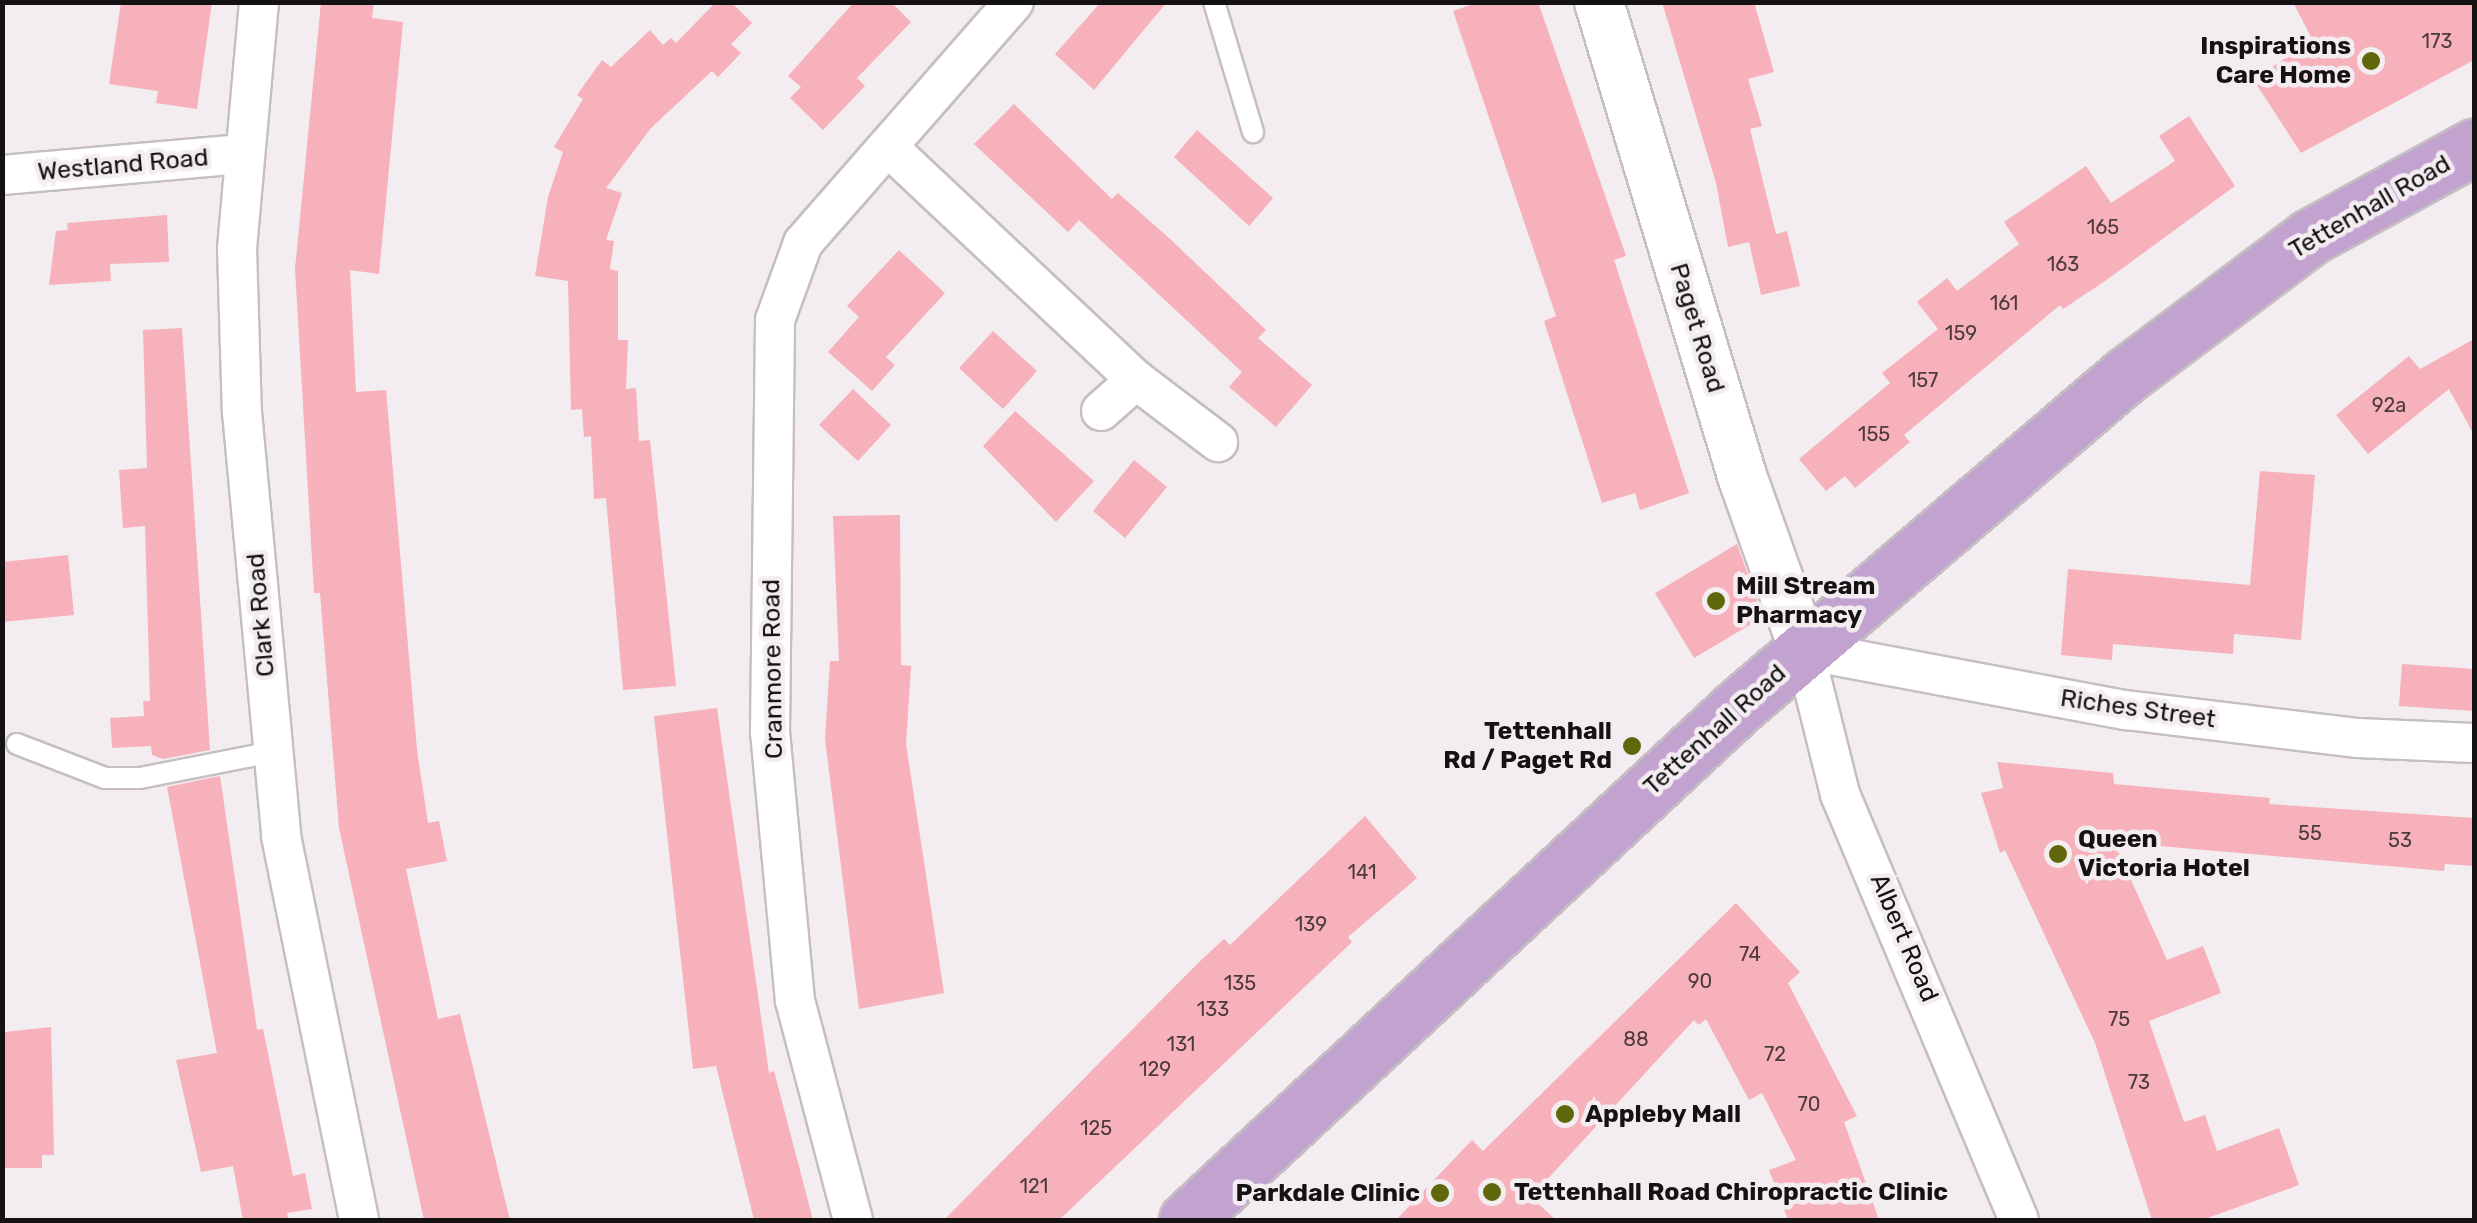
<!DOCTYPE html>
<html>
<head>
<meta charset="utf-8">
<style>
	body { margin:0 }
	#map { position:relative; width:2477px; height:1223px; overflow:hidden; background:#f3ecf0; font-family:Rubik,sans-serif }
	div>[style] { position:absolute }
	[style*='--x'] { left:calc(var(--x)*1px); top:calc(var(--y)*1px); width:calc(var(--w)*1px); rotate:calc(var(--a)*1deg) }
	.building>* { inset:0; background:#f6b1bb }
	.roads { filter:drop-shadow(2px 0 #c5bec2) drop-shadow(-2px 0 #c5bec2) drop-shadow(0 2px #c5bec2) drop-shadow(0 -2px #c5bec2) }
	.service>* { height:20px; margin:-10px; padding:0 10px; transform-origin:10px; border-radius:10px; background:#fff }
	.minor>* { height:38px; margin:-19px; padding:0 19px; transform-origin:19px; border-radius:19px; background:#fff }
	.tertiary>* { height:48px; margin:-24px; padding:0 24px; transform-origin:24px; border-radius:24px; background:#fff }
	.trunk>* { height:55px; margin:-27.5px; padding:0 27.5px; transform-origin:27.5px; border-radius:27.5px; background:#c2a2cf }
	.dots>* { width:28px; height:28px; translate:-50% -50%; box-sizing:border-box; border:5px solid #f3ecf0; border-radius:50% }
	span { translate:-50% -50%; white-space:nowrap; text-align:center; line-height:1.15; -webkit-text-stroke:9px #f3ecf0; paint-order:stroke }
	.number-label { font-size:20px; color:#4c3a3d }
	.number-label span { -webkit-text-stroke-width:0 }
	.poi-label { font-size:25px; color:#141213; font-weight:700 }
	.right { translate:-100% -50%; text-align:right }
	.left { translate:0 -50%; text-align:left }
	.street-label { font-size:25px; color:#141213 }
	.frame { position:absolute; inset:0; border:5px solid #141213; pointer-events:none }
</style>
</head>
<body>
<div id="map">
	<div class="building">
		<div style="clip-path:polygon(121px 2px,212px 2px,197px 109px,156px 103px,158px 91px,109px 84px)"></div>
		<div style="clip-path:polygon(321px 2px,374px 2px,372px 18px,403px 22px,379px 274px,350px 270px,356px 392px,386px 390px,417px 750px,428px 823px,439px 821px,447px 861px,406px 869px,438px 1019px,460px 1014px,510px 1220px,424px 1220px,339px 828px,320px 593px,314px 593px,295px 269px)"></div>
		<div style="clip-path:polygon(716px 2px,731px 2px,752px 23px,731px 44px,741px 53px,718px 77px,712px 71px,651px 128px,606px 188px,622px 193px,606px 240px,614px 241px,610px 269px,618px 271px,618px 340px,628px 340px,626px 389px,636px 388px,639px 441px,650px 440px,676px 686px,623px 690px,606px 498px,594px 499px,591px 436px,584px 437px,582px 409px,571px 410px,568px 281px,535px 276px,548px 197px,563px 152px,554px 147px,583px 99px,577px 95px,602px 60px,611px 67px,650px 30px,663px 45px,671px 38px,676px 43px)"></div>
		<div style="clip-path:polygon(854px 2px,891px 2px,911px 22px,857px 78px,865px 86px,823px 130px,790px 98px,801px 87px,788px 76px)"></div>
		<div style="clip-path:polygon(1101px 2px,1167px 2px,1094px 90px,1055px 54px)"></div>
		<div style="clip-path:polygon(1479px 2px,1538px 2px,1626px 256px,1614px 260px,1689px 493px,1640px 510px,1635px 493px,1602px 503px,1544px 321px,1556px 316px,1453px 11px)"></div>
		<div style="clip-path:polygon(1662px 2px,1754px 2px,1774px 72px,1748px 79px,1762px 126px,1750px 129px,1776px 234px,1787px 231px,1800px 286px,1761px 295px,1749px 242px,1728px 247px,1716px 183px)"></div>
		<div style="clip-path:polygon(2293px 2px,2474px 2px,2474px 60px,2301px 153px,2253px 79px,2313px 41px)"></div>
		<div style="clip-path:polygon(1014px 104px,1112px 199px,1118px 193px,1169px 238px,1266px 330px,1258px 338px,1312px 385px,1276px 427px,1229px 387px,1242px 372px,1079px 220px,1068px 232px,974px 144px)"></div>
		<div style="clip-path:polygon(2189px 116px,2235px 186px,2105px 281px,2063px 309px,2060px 305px,1904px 435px,1910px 442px,1855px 488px,1845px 476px,1826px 491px,1799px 459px,1890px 383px,1882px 373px,1938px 329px,1917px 302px,1947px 278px,1957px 291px,2019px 244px,2004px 222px,2086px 166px,2111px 203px,2175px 161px,2159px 136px)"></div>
		<div style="clip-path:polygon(1197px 130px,1273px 198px,1249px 226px,1174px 157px)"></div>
		<div style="clip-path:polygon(167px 215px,169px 262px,110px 264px,111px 281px,49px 285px,56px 231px,68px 230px,67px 223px)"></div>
		<div style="clip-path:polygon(899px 250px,945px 293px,886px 357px,895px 365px,872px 391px,828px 352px,859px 317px,847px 306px)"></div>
		<div style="clip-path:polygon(182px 328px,210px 750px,163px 759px,152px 755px,151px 746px,112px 748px,110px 718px,144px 716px,143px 701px,150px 701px,145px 526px,123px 528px,119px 470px,147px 468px,143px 330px)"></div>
		<div style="clip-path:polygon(993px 331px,1037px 371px,1003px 409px,959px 368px)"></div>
		<div style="clip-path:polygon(2474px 339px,2474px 435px,2449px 389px,2368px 454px,2336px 415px,2409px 356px,2420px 369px)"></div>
		<div style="clip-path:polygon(853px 389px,891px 425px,858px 461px,819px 425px)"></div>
		<div style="clip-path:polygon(1015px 411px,1094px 481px,1056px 522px,983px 446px)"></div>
		<div style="clip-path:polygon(1134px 460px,1167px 487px,1125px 538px,1093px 511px)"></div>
		<div style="clip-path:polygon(2260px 471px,2315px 475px,2301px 640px,2234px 634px,2233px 654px,2113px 644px,2112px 660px,2061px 655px,2068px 569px,2250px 585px)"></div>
		<div style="clip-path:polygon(900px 515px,901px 665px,911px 666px,906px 744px,944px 993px,859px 1009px,825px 739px,830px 661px,839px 661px,833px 516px)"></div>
		<div style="clip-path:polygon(1737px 544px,1763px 617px,1694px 658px,1655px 593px)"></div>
		<div style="clip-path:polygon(68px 555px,74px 615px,2px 622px,2px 562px)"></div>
		<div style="clip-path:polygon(2402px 664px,2474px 669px,2474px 711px,2399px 706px)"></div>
		<div style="clip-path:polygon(717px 708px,769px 1073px,774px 1071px,813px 1220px,754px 1220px,716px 1066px,693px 1069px,654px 716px)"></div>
		<div style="clip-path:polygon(1997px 762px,2113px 773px,2114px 784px,2270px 798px,2269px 804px,2474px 818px,2474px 866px,2445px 864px,2444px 871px,2114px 842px,2167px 960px,2203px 946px,2221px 993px,2149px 1021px,2184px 1122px,2205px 1115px,2217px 1151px,2279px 1128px,2299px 1185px,2202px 1220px,2152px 1220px,2095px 1043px,2005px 850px,2000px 853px,1981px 793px,2003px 788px)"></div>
		<div style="clip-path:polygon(220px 776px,257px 1030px,263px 1029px,293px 1176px,305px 1173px,312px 1209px,287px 1213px,289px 1220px,243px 1220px,233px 1166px,201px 1172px,176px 1060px,217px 1053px,167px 787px)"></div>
		<div style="clip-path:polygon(1365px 816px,1417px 878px,1348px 937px,1352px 942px,1059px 1220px,944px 1220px,1197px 964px,1224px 939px,1230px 945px)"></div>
		<div style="clip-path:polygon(1736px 903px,1800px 972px,1788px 983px,1857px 1116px,1844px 1122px,1879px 1220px,1788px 1220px,1769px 1170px,1796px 1160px,1762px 1093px,1749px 1100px,1706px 1019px,1699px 1025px,1694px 1020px,1531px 1197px,1556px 1220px,1396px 1220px,1472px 1140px,1483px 1151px)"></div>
		<div style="clip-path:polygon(51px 1027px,54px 1155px,42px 1155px,42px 1168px,5px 1168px,4px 1032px)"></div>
	</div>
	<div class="roads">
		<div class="service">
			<div style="--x:1214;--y:2;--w:136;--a:73.3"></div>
			<div style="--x:17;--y:744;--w:94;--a:21.1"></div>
			<div style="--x:105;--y:778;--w:35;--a:0"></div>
			<div style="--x:140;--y:778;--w:135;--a:-11.1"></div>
		</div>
		<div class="minor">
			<div style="--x:259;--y:2;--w:247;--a:95.1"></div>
			<div style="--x:237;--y:248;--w:164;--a:88.3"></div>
			<div style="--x:242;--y:412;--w:426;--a:84.7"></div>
			<div style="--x:281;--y:836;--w:392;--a:78.5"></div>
			<div style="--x:888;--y:147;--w:340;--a:43.2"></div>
			<div style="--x:1136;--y:380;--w:103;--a:37.1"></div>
			<div style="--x:2;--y:175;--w:242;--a:-5"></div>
			<div style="--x:1101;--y:411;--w:47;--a:-41.5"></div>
			<div style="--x:853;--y:1220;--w:227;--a:-104.8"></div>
			<div style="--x:795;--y:1001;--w:270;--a:-95.3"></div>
			<div style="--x:770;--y:732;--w:412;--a:-89.3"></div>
			<div style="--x:775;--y:320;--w:82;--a:-70"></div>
			<div style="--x:803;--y:243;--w:320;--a:-48.8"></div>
			<div style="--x:2019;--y:1220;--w:462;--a:-112.8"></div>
			<div style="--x:1840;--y:794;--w:148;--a:-104"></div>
			<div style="--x:1804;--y:650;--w:328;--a:10.6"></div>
			<div style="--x:2126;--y:710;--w:234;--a:6.9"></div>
			<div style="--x:2358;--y:738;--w:116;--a:2.5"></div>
		</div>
		<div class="tertiary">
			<div style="--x:1599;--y:2;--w:495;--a:73.2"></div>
			<div style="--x:1742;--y:476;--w:185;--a:70.4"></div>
		</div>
		<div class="trunk">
			<div style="--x:1187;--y:1220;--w:754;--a:-42.96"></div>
			<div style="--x:1739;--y:706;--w:508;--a:-40.53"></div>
			<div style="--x:2125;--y:376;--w:231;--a:-36.9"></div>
			<div style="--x:2310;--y:237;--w:187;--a:-28.8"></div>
		</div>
	</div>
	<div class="dots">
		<div style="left:2371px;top:61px;background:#5f670a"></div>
		<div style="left:1716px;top:601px;background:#5f670a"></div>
		<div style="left:1632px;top:746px;background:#5f670a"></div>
		<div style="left:2058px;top:854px;background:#5f670a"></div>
		<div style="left:1565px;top:1114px;background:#5f670a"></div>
		<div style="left:1492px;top:1192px;background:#5f670a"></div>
		<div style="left:1440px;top:1193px;background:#5f670a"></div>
	</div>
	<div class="number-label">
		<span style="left:2437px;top:41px">173</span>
		<span style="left:2103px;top:227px">165</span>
		<span style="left:2063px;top:264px">163</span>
		<span style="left:2004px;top:303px">161</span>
		<span style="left:1961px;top:333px">159</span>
		<span style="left:1923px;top:380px">157</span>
		<span style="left:2389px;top:405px">92a</span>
		<span style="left:1874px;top:434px">155</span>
		<span style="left:2310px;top:833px">55</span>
		<span style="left:2400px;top:840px">53</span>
		<span style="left:1362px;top:872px">141</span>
		<span style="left:1311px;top:924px">139</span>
		<span style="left:1750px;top:954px">74</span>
		<span style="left:1700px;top:981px">90</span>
		<span style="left:1240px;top:983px">135</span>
		<span style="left:1213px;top:1009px">133</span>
		<span style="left:2119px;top:1019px">75</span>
		<span style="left:1636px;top:1039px">88</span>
		<span style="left:1181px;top:1044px">131</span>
		<span style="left:1775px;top:1054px">72</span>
		<span style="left:1155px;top:1069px">129</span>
		<span style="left:2139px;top:1082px">73</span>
		<span style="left:1809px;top:1104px">70</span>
		<span style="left:1096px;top:1128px">125</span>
		<span style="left:1034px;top:1186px">121</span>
	</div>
	<div class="poi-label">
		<span class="right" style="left:2351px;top:61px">Inspirations<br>Care Home</span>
		<span class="left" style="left:1736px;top:601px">Mill Stream<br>Pharmacy</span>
		<span class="right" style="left:1612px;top:746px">Tettenhall<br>Rd / Paget Rd</span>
		<span class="left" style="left:2078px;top:854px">Queen<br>Victoria Hotel</span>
		<span class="left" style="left:1585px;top:1114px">Appleby Mall</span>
		<span class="left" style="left:1514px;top:1192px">Tettenhall Road Chiropractic Clinic</span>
		<span class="right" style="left:1420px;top:1193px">Parkdale Clinic</span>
	</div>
	<div class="street-label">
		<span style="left:123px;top:165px;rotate:-5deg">Westland Road</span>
		<span style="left:2370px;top:207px;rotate:-30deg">Tettenhall Road</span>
		<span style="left:1697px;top:328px;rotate:73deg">Paget Road</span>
		<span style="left:261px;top:615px;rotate:-95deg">Clark Road</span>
		<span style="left:773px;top:669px;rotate:-91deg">Cranmore Road</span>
		<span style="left:2138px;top:709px;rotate:8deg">Riches Street</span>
		<span style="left:1715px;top:730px;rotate:-42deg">Tettenhall Road</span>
		<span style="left:1904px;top:938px;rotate:67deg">Albert Road</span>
	</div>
	<div class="frame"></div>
</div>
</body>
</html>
